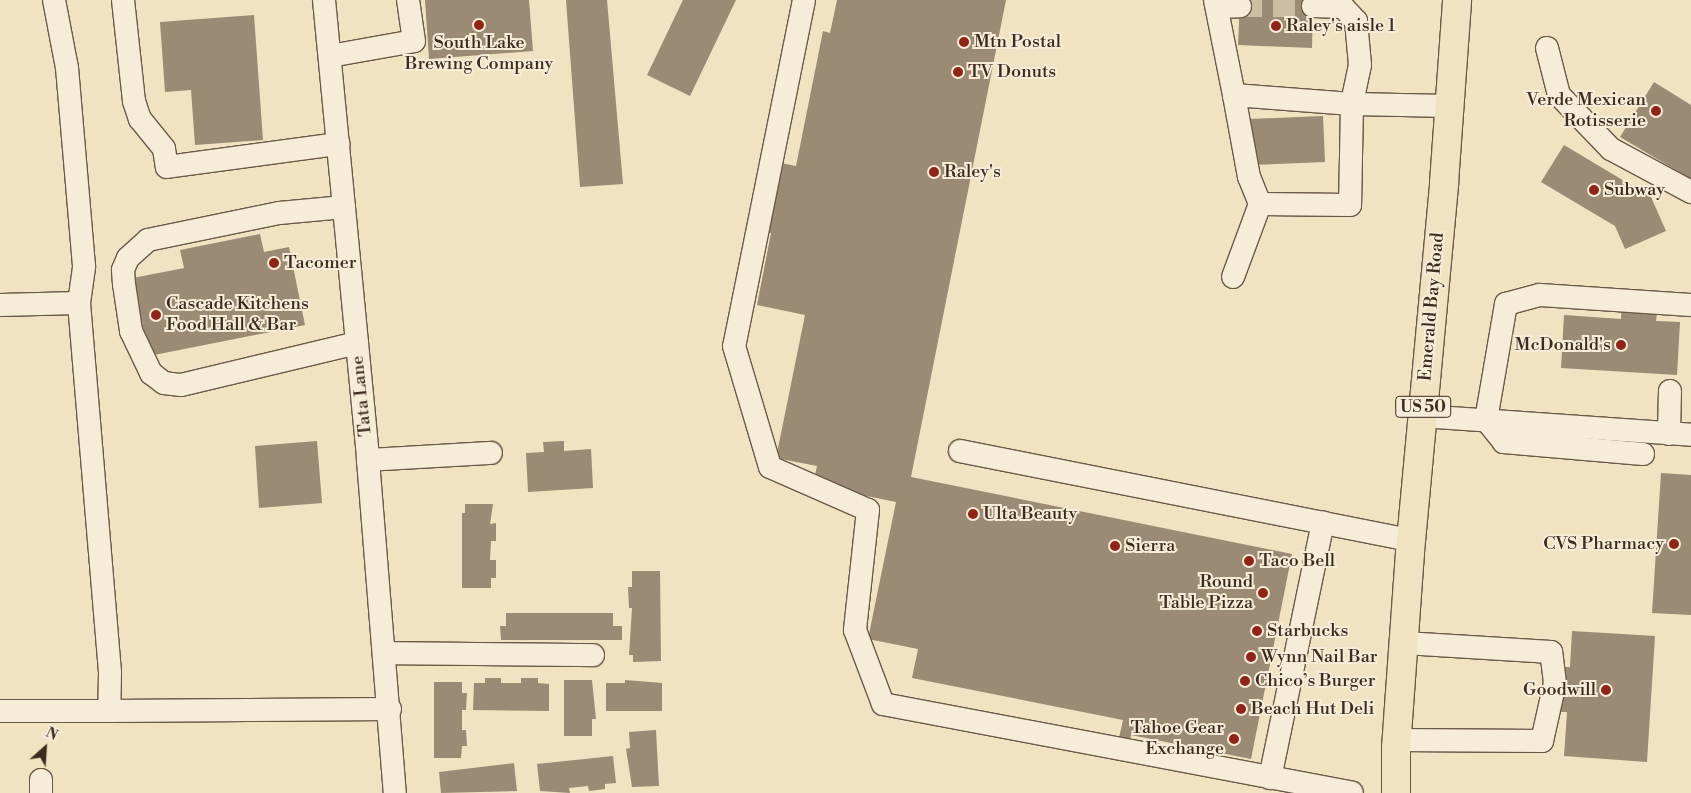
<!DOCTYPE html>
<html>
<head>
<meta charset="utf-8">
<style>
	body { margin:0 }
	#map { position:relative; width:1691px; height:793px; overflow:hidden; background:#f1e2c1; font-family:"Libre Bodoni",serif }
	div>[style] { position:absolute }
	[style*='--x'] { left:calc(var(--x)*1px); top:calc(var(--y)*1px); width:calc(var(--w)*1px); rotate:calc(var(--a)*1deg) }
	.building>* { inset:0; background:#9b8a74 }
	.minor-tunnel>* { height:22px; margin-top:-11px; transform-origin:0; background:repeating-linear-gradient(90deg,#cdbda1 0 22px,transparent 0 33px) }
	.roads { filter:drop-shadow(1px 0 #6b5948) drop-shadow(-1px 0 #6b5948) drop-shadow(0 1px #6b5948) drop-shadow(0 -1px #6b5948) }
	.minor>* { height:22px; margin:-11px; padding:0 11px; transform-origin:11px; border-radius:11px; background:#f6ecd7 }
	.highway>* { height:28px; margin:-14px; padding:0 14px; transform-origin:14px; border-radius:14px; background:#f1e2c1 }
	.dots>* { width:14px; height:14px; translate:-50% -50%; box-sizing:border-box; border:2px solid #f6ecd7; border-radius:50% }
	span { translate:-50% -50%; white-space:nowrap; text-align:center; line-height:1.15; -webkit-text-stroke:4px #f6ecd7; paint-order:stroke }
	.shield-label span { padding:1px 4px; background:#f6ecd7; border:1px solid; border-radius:4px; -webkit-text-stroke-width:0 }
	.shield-label { font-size:16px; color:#3e2b20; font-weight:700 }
	.poi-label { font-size:18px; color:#3e2b20 }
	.left { translate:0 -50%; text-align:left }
	.right { translate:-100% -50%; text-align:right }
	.street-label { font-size:18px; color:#3e2b20 }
	.north { position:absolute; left:20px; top:723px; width:50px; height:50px; -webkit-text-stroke:4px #f6ecd7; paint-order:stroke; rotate:26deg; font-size:14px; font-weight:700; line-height:20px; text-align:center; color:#3e2b20 }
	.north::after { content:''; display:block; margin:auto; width:18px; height:22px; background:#3e2b20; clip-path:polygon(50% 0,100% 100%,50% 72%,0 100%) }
</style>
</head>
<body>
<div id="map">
	<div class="building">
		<div style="clip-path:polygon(425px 0,529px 0,533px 51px,429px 59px)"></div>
		<div style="clip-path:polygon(566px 0,607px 0,623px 184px,580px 187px)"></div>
		<div style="clip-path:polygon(683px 0,736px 0,690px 96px,647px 75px)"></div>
		<div style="clip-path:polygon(837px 0,1006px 0,911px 477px,1292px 554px,1251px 759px,1131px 735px,1128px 749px,1117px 747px,1123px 720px,912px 678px,918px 649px,868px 639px,896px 502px,813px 485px,817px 466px,776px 458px,805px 315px,757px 305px,771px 233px,762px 231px,776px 162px,796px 166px,823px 31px,830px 33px)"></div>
		<div style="clip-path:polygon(1240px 0,1313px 0,1312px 48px,1238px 45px)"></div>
		<div style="clip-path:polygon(254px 15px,263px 140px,195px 145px,191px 90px,165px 92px,160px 22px)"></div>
		<div style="clip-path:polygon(1654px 82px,1691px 105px,1691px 179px,1620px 137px)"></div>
		<div style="clip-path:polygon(1323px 116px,1325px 162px,1251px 165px,1249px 119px)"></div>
		<div style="clip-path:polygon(1564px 145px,1651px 197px,1666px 231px,1625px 249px,1615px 226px,1541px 182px)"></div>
		<div style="clip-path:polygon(260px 234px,264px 252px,289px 247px,305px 325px,149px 356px,133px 278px,184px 268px,180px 250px)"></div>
		<div style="clip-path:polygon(1622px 303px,1658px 305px,1656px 321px,1680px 322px,1677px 375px,1561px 368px,1564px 315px,1621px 319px)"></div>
		<div style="clip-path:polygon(317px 441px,322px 503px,259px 508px,255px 446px)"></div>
		<div style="clip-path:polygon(564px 441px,564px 451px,591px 449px,593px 488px,528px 492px,526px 453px,544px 452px,543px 442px)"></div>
		<div style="clip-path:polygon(1661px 473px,1691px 475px,1691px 615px,1652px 613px)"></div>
		<div style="clip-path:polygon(465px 504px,493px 504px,490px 524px,496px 523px,496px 541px,491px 541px,490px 560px,496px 560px,496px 578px,491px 578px,491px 588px,462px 588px,462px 513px,465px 513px)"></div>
		<div style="clip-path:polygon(632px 571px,660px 571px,661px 661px,633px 662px,633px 655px,629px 655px,632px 608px,629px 608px,628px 587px,632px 587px)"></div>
		<div style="clip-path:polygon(506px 613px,613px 613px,613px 626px,622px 626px,622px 640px,501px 640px,500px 626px,506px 626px)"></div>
		<div style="clip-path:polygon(1572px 631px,1655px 636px,1647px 762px,1564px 756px,1567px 712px,1560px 712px,1562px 667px,1570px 667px)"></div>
		<div style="clip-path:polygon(485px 678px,501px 678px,501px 683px,521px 683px,521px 678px,538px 678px,538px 683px,549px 684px,549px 711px,473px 710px,474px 683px,485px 683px)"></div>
		<div style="clip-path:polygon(564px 680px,592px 680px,596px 719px,592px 719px,592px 736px,564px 736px)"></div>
		<div style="clip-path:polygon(625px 680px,662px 683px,662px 711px,606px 711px,606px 683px,625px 683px)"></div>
		<div style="clip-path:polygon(434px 682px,462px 682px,462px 693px,467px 693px,466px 710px,462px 710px,462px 730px,466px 730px,467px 746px,462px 746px,461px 758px,434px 758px)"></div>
		<div style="clip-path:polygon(656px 730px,659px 786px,632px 787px,626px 749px,630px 748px,629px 732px)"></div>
		<div style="clip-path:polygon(613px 756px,616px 783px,605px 784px,605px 789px,589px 791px,588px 786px,569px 788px,570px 793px,540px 791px,537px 764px)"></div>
		<div style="clip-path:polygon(514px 763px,517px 791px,441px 793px,439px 772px)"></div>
	</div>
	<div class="minor-tunnel">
		<div style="--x:1240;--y:6;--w:73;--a:0"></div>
	</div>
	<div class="roads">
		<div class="minor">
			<div style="--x:123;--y:0;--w:102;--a:83.8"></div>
			<div style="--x:134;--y:101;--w:19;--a:72"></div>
			<div style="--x:140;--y:119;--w:38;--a:51"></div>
			<div style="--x:164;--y:149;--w:18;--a:81"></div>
			<div style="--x:167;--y:167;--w:173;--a:-7.7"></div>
			<div style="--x:324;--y:0;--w:462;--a:84.5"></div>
			<div style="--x:368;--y:460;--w:334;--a:85.4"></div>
			<div style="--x:804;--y:0;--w:353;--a:101.4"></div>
			<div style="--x:734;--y:346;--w:126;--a:73.4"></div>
			<div style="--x:770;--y:467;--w:107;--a:23.7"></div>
			<div style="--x:868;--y:510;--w:121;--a:96.2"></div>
			<div style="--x:855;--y:630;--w:79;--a:69.3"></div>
			<div style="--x:883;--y:704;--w:477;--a:10.7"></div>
			<div style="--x:1215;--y:0;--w:97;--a:78.7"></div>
			<div style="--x:1313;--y:6;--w:30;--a:2"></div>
			<div style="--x:1343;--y:7;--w:19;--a:47"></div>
			<div style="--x:1356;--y:21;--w:44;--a:84.8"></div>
			<div style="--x:1360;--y:65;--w:40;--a:102"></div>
			<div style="--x:1352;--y:104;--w:101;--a:91.1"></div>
			<div style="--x:1350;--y:205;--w:90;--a:-179.4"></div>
			<div style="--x:1260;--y:204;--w:29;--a:-112"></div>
			<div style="--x:1249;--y:177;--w:83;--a:-100.4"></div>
			<div style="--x:1234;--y:95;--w:118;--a:4.4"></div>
			<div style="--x:1352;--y:104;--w:98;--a:1.2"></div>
			<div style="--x:1217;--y:7;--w:23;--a:-2"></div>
			<div style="--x:1547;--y:48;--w:49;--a:75.7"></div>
			<div style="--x:1559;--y:95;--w:75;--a:46.1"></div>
			<div style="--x:1611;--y:149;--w:91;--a:28.3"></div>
			<div style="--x:330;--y:56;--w:85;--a:-10.1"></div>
			<div style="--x:414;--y:41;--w:41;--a:-98.3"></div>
			<div style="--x:344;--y:207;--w:65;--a:174.7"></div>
			<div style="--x:279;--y:213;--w:134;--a:168.4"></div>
			<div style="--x:148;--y:240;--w:27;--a:138"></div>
			<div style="--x:128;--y:258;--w:13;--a:113"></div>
			<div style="--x:123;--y:270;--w:14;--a:86"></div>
			<div style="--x:124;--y:284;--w:48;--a:81.5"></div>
			<div style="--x:131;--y:331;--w:47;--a:64.5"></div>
			<div style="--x:151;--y:373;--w:16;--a:38"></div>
			<div style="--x:164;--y:383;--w:17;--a:7"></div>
			<div style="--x:181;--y:385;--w:181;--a:-13.4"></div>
			<div style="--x:1233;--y:277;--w:78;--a:-69.7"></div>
			<div style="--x:79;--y:303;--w:370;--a:85.2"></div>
			<div style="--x:110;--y:672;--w:39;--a:91"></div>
			<div style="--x:109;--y:711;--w:281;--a:-0.4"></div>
			<div style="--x:0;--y:305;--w:79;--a:-1.5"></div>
			<div style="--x:79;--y:303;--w:37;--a:-82"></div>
			<div style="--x:84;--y:266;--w:199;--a:-94.9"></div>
			<div style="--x:67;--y:68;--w:69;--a:-100.8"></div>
			<div style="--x:1422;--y:416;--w:270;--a:4"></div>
			<div style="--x:1669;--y:434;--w:43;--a:-88.7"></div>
			<div style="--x:960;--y:451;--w:460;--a:11.2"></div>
			<div style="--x:1643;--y:454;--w:140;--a:-175.1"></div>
			<div style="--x:1504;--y:442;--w:28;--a:-129"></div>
			<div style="--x:1486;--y:420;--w:118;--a:-80.2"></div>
			<div style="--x:1506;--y:304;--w:35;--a:-15"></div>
			<div style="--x:1540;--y:295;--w:151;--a:3.8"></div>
			<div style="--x:368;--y:460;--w:123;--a:-3.3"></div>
			<div style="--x:385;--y:653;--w:208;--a:0.6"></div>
			<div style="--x:0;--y:711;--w:109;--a:0"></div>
			<div style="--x:1397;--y:740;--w:145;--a:0.4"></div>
			<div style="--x:1542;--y:741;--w:59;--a:-77.4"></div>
			<div style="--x:1555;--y:683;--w:31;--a:-97"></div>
			<div style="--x:1551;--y:652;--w:147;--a:-176.5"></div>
			<div style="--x:1270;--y:778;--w:261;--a:-78.3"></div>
			<div style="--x:41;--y:793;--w:13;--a:-90"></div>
		</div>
		<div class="highway">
			<div style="--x:1396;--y:793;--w:45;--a:-90"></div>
			<div style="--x:1396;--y:748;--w:196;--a:-85.9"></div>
			<div style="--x:1410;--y:552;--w:371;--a:-84.7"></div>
			<div style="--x:1444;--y:183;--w:183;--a:-85.9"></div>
		</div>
	</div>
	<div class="dots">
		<div style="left:479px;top:25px;background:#8f2418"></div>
		<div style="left:1276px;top:26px;background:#8f2418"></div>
		<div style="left:964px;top:42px;background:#8f2418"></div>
		<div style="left:958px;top:72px;background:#8f2418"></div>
		<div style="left:1656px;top:111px;background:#8f2418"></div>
		<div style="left:934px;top:172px;background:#8f2418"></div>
		<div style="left:1594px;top:190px;background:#8f2418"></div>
		<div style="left:274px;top:263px;background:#8f2418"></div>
		<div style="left:156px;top:315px;background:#8f2418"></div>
		<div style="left:1621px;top:345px;background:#8f2418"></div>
		<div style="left:973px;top:514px;background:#8f2418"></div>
		<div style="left:1674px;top:544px;background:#8f2418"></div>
		<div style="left:1115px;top:546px;background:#8f2418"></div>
		<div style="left:1249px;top:561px;background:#8f2418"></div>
		<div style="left:1263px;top:593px;background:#8f2418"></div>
		<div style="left:1257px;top:631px;background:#8f2418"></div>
		<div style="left:1251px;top:657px;background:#8f2418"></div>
		<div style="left:1245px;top:681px;background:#8f2418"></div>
		<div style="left:1606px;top:690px;background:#8f2418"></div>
		<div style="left:1241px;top:709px;background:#8f2418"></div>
		<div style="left:1234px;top:739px;background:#8f2418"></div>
	</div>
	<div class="shield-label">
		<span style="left:1423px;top:407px">US 50</span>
	</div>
	<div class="poi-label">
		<span class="left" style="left:1286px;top:26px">Raley's aisle 1</span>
		<span class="left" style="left:974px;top:42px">Mtn Postal</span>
		<span style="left:479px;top:54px">South Lake<br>Brewing Company</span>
		<span class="left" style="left:968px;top:72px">TV Donuts</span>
		<span class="right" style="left:1646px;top:111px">Verde Mexican<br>Rotisserie</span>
		<span class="left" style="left:944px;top:172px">Raley's</span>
		<span class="left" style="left:1604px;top:190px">Subway</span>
		<span class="left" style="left:284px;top:263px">Tacomer</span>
		<span class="left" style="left:166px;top:315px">Cascade Kitchens<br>Food Hall &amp; Bar</span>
		<span class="right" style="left:1611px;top:345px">McDonald's</span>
		<span class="left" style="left:983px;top:514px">Ulta Beauty</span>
		<span class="right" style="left:1664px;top:544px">CVS Pharmacy</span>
		<span class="left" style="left:1125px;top:546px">Sierra</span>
		<span class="left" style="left:1259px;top:561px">Taco Bell</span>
		<span class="right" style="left:1253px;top:593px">Round<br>Table Pizza</span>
		<span class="left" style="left:1267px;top:631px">Starbucks</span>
		<span class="left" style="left:1261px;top:657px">Wynn Nail Bar</span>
		<span class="left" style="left:1255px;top:681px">Chico’s Burger</span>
		<span class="right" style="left:1596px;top:690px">Goodwill</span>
		<span class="left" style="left:1251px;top:709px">Beach Hut Deli</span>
		<span class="right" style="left:1224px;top:739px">Tahoe Gear<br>Exchange</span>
	</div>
	<div class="street-label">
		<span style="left:1432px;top:307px;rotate:-85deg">Emerald Bay Road</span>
		<span style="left:362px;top:396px;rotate:-96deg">Tata Lane</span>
	</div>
	<div class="north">N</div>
</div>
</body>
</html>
